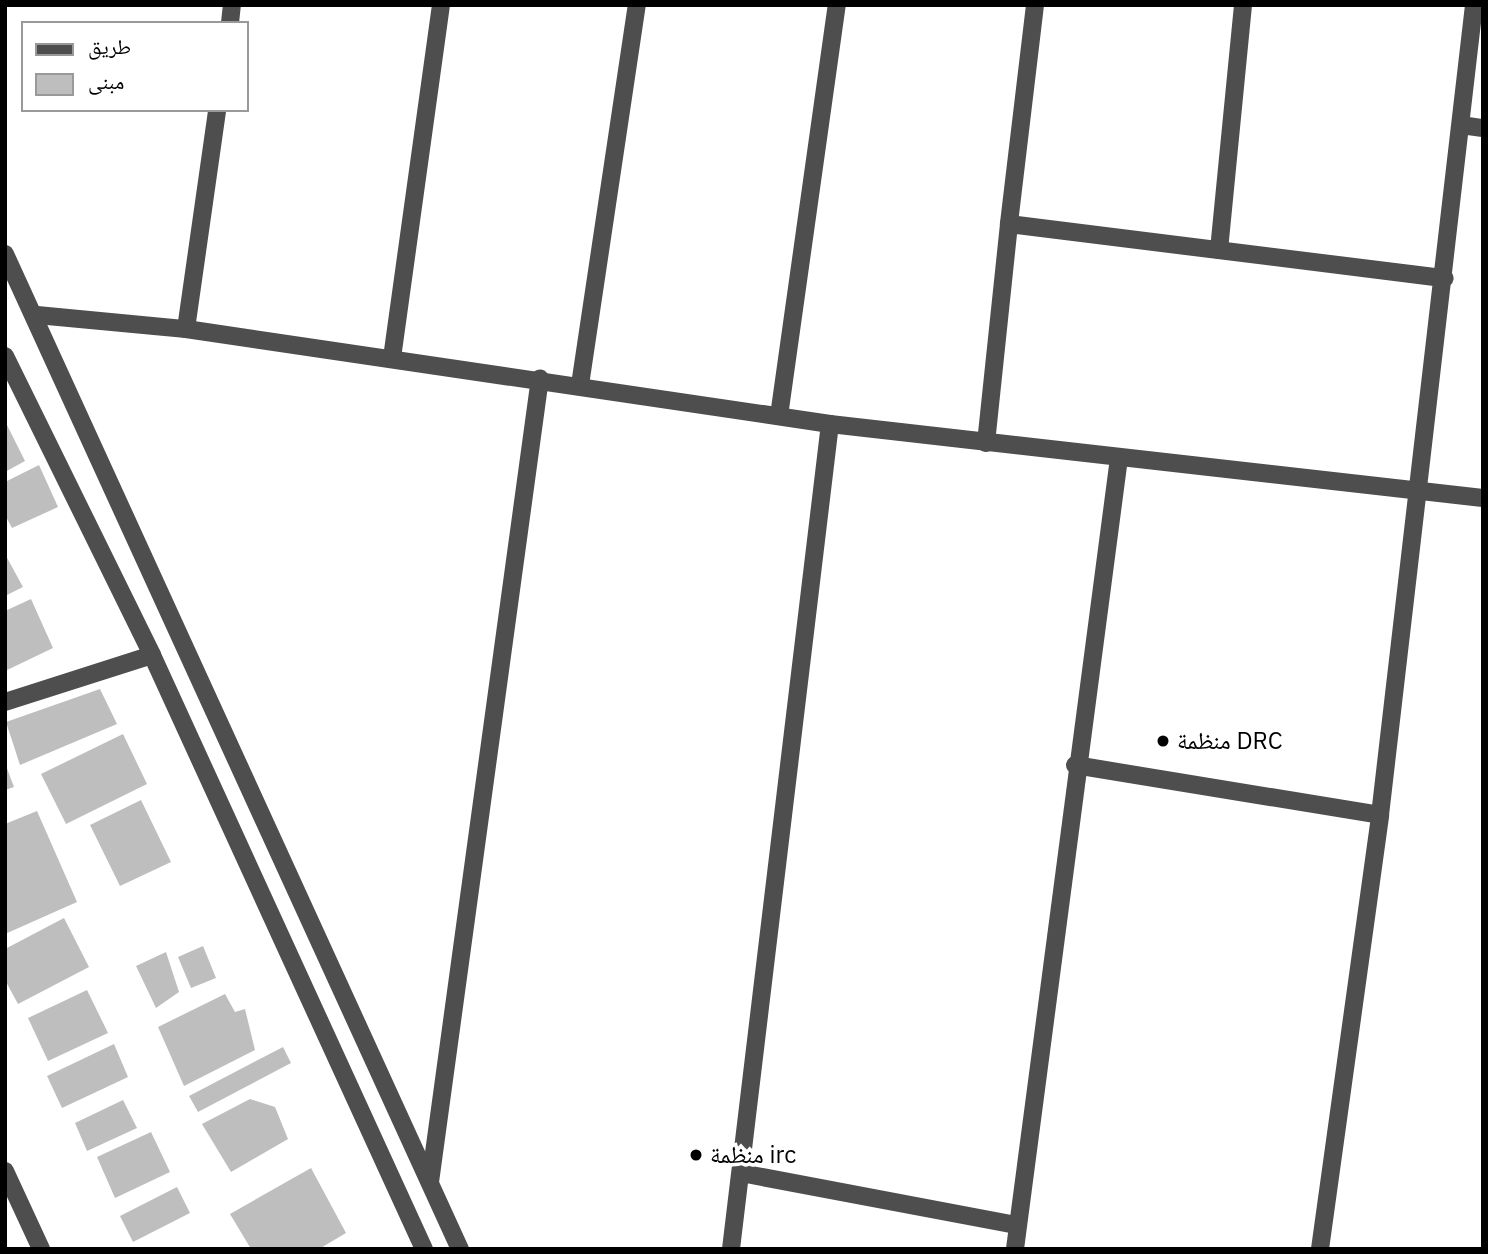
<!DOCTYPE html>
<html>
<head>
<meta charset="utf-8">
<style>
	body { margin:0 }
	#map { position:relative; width:1488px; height:1254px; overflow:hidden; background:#fff; font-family:"IBM Plex Sans","Noto Naskh Arabic",sans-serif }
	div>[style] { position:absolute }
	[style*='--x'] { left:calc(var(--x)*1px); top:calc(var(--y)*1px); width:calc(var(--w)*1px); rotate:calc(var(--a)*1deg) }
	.building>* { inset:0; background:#bebebe }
	.minor>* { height:18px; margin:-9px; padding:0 9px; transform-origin:9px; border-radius:9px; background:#4e4e4e }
	.dots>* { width:19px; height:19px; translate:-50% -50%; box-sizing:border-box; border:4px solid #fff; border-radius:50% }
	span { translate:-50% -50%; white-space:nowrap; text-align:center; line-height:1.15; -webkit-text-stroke:7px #fff; paint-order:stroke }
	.poi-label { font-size:24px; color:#000 }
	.left { translate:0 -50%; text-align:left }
	.frame { position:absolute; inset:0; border:7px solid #000; pointer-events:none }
	.legend { position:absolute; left:21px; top:21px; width:228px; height:91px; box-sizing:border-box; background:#fff; border:2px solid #999; margin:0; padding:9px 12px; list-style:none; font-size:21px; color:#000 }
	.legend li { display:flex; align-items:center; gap:14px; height:35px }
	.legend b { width:35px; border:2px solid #999 }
</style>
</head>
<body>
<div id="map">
	<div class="building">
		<div style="clip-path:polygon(5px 421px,25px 461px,5px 472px)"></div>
		<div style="clip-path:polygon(39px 465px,58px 507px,12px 528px,5px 515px,5px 482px)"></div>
		<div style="clip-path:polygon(5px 554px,23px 587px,5px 596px)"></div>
		<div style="clip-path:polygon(31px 599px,53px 648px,5px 671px,5px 611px)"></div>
		<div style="clip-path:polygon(100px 689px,117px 724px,20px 765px,6px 722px)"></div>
		<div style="clip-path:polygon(123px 734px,147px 784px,66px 824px,41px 774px)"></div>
		<div style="clip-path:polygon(5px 763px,14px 787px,5px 790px)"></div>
		<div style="clip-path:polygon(141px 800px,171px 862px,120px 886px,90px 825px)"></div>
		<div style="clip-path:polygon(37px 811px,77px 902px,5px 934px,5px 824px)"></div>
		<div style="clip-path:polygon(64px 918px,89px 967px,18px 1004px,5px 980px,5px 949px)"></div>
		<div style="clip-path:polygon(203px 946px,216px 978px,191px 988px,178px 957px)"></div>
		<div style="clip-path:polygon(166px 952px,179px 992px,156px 1008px,136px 966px)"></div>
		<div style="clip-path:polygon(87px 990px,108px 1033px,48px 1061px,28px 1018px)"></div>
		<div style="clip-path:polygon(225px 994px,235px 1012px,245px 1009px,255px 1050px,184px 1086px,158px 1027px)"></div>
		<div style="clip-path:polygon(114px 1044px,128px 1077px,62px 1108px,47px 1076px)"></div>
		<div style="clip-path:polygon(283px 1047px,291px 1063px,198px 1112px,189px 1096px)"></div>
		<div style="clip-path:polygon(250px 1099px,275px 1107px,288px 1139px,231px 1172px,202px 1124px)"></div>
		<div style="clip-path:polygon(123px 1100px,137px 1128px,87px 1151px,75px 1123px)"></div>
		<div style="clip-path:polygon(151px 1132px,170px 1172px,115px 1198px,97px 1157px)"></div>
		<div style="clip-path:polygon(311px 1168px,346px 1233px,319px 1249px,251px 1249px,230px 1214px)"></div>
		<div style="clip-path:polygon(177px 1187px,190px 1213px,133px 1242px,120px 1216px)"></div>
	</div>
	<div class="minor">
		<div style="--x:1035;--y:5;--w:221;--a:96.8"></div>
		<div style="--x:1009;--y:224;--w:439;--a:7.1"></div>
		<div style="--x:230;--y:23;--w:18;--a:-84"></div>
		<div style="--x:1461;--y:125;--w:22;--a:8"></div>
		<div style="--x:1219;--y:250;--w:246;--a:-84.4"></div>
		<div style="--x:5;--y:254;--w:1094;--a:65.43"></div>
		<div style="--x:37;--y:315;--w:150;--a:5.4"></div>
		<div style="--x:186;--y:329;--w:651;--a:8.39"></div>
		<div style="--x:830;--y:424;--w:657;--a:6.47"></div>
		<div style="--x:186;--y:329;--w:221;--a:-81.9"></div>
		<div style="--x:5;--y:356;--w:333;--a:63.8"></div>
		<div style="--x:152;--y:655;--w:653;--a:65.4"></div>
		<div style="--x:392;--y:358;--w:356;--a:-82.1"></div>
		<div style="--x:580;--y:385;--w:384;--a:-81.5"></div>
		<div style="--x:779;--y:416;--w:415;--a:-82"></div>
		<div style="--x:986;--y:443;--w:220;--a:-84"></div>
		<div style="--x:5;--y:702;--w:154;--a:-17.7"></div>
		<div style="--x:1075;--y:765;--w:309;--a:9.3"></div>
		<div style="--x:5;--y:1171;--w:86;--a:65.2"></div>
		<div style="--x:741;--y:1173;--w:281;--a:10.7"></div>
		<div style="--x:430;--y:1182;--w:811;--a:-82.21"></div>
		<div style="--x:731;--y:1249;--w:831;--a:-83.16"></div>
		<div style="--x:1015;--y:1249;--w:798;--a:-82.51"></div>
		<div style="--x:1320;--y:1249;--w:438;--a:-82.1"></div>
		<div style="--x:1380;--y:815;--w:815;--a:-83.38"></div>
	</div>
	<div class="dots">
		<div style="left:1163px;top:741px;background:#000"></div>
		<div style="left:696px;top:1155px;background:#000"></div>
	</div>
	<div class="poi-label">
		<span class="left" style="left:1177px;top:741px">منظمة DRC</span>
		<span class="left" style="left:710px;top:1155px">منظمة irc</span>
	</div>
	<div class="frame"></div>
	<ul class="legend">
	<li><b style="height:9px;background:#4e4e4e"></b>طريق</li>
	<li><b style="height:19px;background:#bebebe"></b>مبنى</li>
	</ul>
</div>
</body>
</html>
